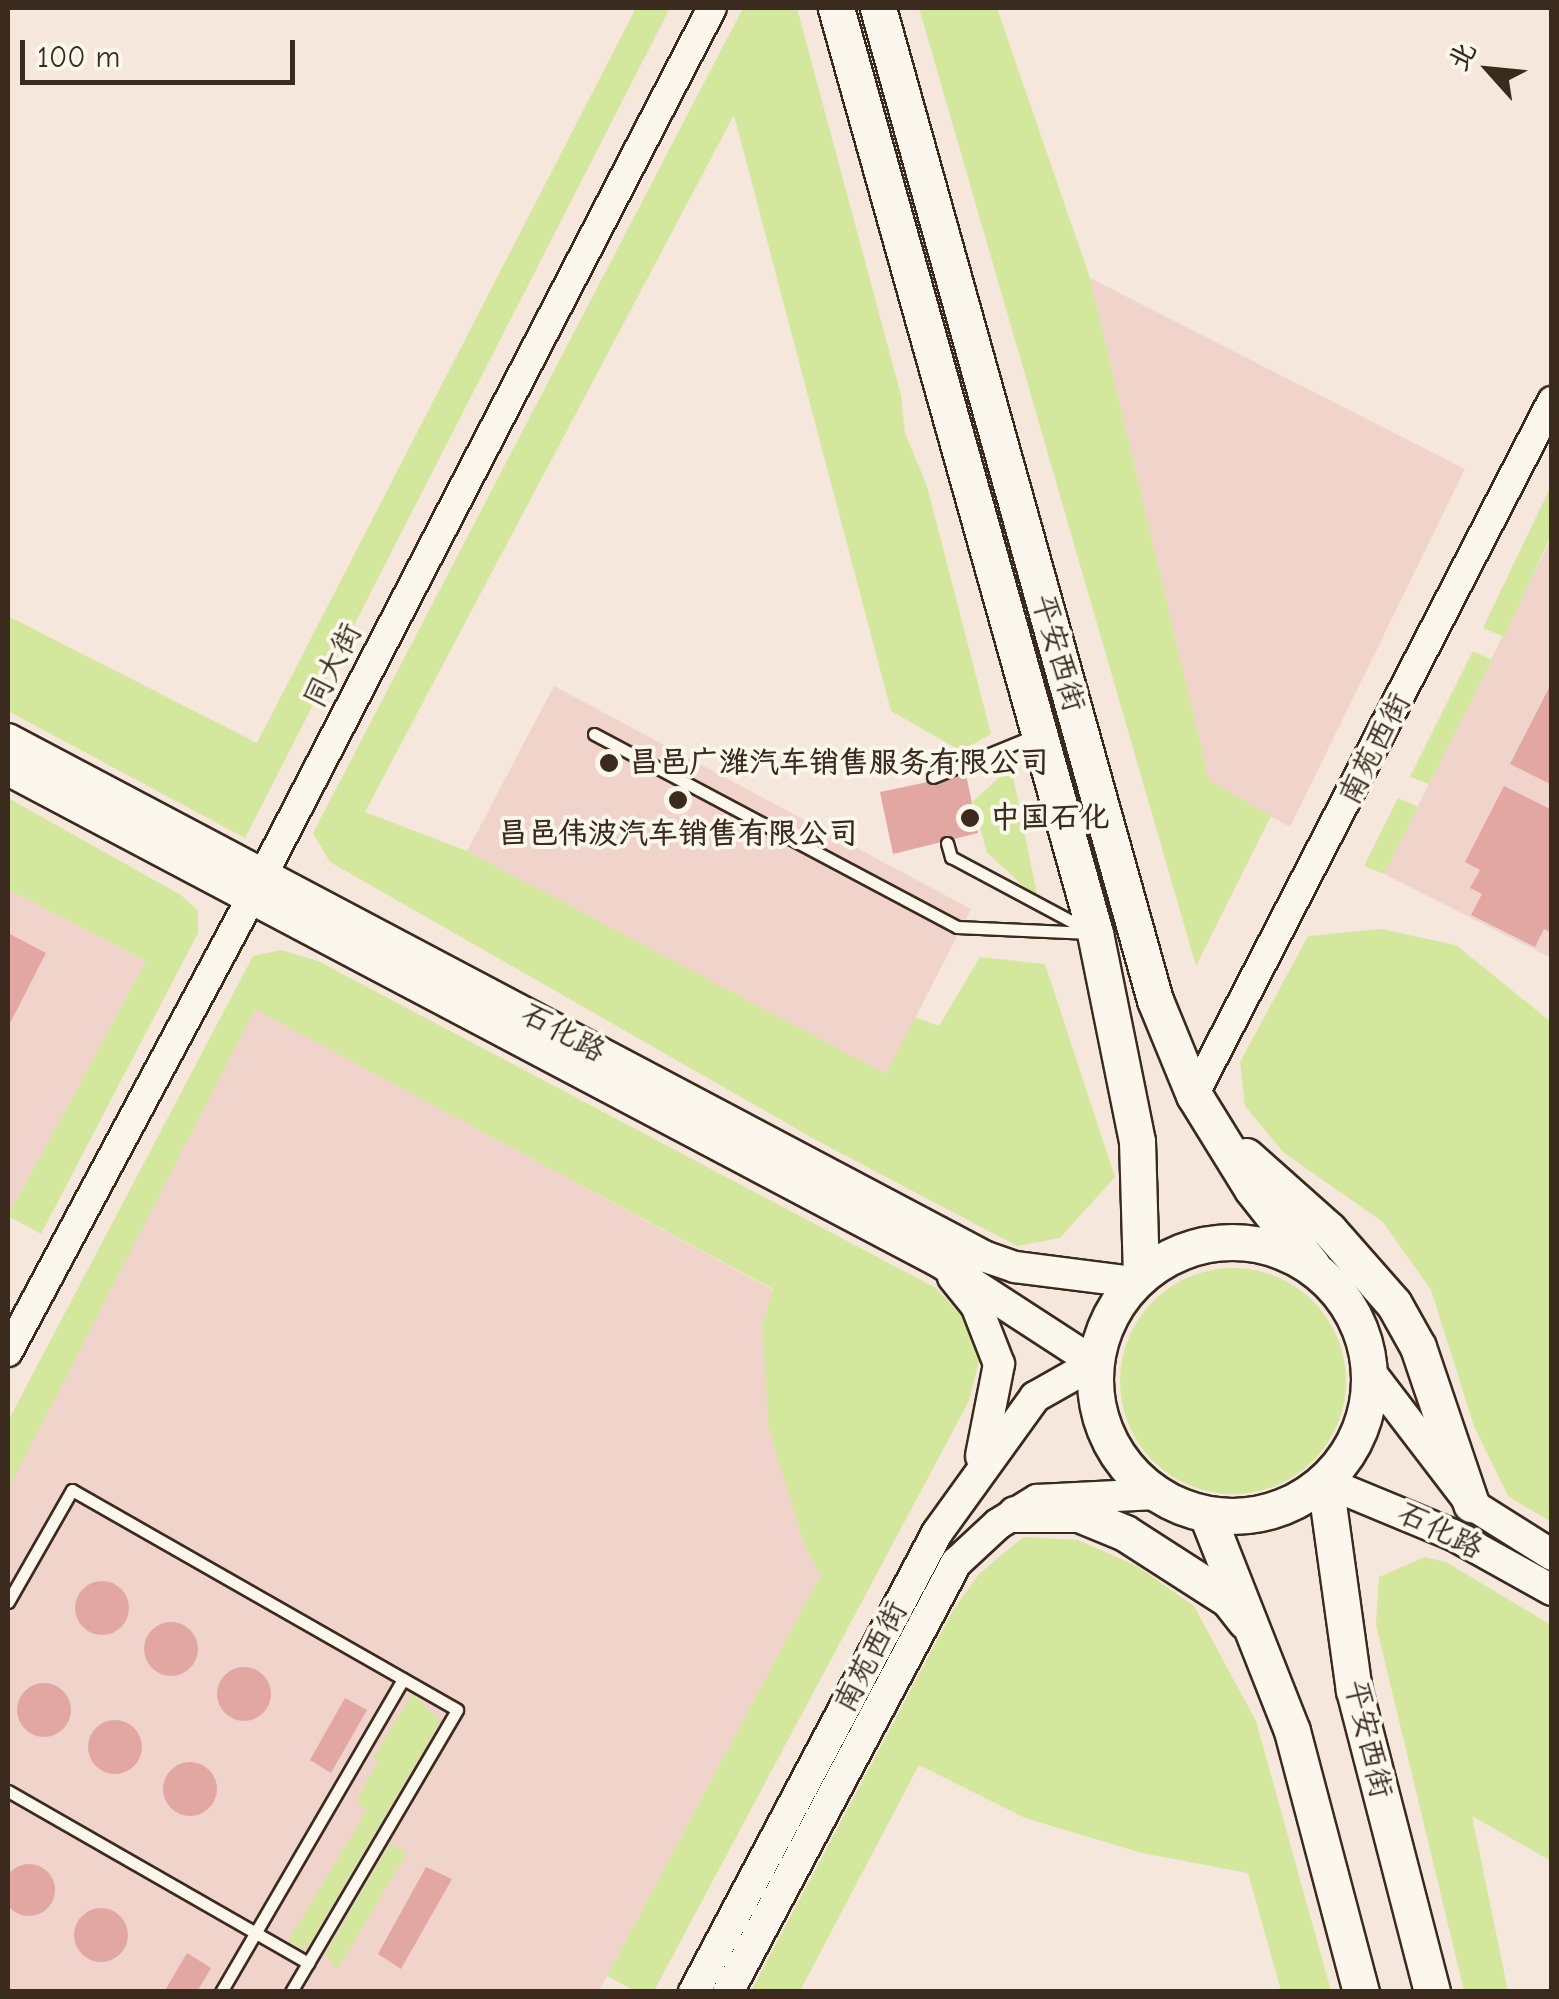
<!DOCTYPE html>
<html>
<head>
<meta charset="utf-8">
<style>
	body { margin:0 }
	#map { position:relative; width:1559px; height:1999px; overflow:hidden; background:#f6e7dd; font-family:"Comic Neue","LXGW WenKai TC",sans-serif }
	div>[style] { position:absolute }
	[style*='--x'] { left:calc(var(--x)*1px); top:calc(var(--y)*1px); width:calc(var(--w)*1px); rotate:calc(var(--a)*1deg) }
	.built>* { inset:0; background:#f0d4cc }
	.green>* { inset:0; background:#d3e89d }
	.round { border-radius:50% }
	.building>* { inset:0; background:#e2a7a3 }
	.roads { filter:drop-shadow(2px 0 #3b2a1e) drop-shadow(-2px 0 #3b2a1e) drop-shadow(0 2px #3b2a1e) drop-shadow(0 -2px #3b2a1e) }
	.service>* { height:11px; margin:-5.5px; padding:0 5.5px; transform-origin:5.5px; border-radius:5.5px; background:#fbf7ec }
	.tertiary>* { height:28px; margin:-14px; padding:0 14px; transform-origin:14px; border-radius:14px; background:#fbf7ec }
	.secondary>* { height:30px; margin:-15px; padding:0 15px; transform-origin:15px; border-radius:15px; background:#fbf7ec }
	.primary>* { height:35px; margin:-17.5px; padding:0 17.5px; transform-origin:17.5px; border-radius:17.5px; background:#fbf7ec }
	.primary>.ring { margin:-17.5px; padding:0; box-sizing:content-box; background:none; border:35px solid #fbf7ec; border-radius:50% }
	.dots>* { width:28px; height:28px; translate:-50% -50%; box-sizing:border-box; border:5px solid #fbf7ec; border-radius:50% }
	span { translate:-50% -50%; white-space:nowrap; text-align:center; line-height:1.15; -webkit-text-stroke:8px #fbf7ec; paint-order:stroke }
	.street-label { font-size:30px; color:#3b2a1e }
	.poi-label { font-size:30px; color:#3b2a1e; font-weight:700 }
	.left { translate:0 -50%; text-align:left }
	.frame { position:absolute; inset:0; border:10px solid #3b2a1e; pointer-events:none }
	.north { position:absolute; left:1439px; top:20px; width:100px; height:100px; -webkit-text-stroke:8px #fbf7ec; paint-order:stroke; rotate:297deg; font-size:28px; font-weight:700; line-height:40px; text-align:center; color:#3b2a1e }
	.north::after { content:''; display:block; margin:auto; width:35px; height:45px; background:#3b2a1e; clip-path:polygon(50% 0,100% 100%,50% 72%,0 100%) }
	.scale { position:absolute; left:20px; top:40px; width:275px; height:45px; box-sizing:border-box; border:5px solid #3b2a1e; border-top:0; padding-left:12px; font-size:30px; line-height:35px; white-space:nowrap; color:#3b2a1e; -webkit-text-stroke:8px #fbf7ec; paint-order:stroke }
</style>
</head>
<body>
<div id="map">
	<div class="built">
		<div style="clip-path:polygon(1090px 278px,1465px 469px,1290px 827px,1209px 781px)"></div>
		<div style="clip-path:polygon(1551px 539px,1551px 958px,1384px 874px)"></div>
		<div style="clip-path:polygon(554px 686px,971px 909px,886px 1075px,467px 851px)"></div>
		<div style="clip-path:polygon(8px 889px,146px 961px,8px 1216px)"></div>
		<div style="clip-path:polygon(255px 1008px,773px 1290px,762px 1324px,806px 1550px,821px 1574px,599px 1991px,8px 1992px,8px 1480px)"></div>
	</div>
	<div class="green">
		<div style="clip-path:polygon(636px 8px,670px 8px,245px 838px,8px 711px,8px 616px,257px 743px)"></div>
		<div style="clip-path:polygon(743px 8px,797px 8px,901px 395px,905px 433px,927px 486px,991px 734px,961px 751px,891px 711px,734px 115px,365px 812px,467px 851px,886px 1074px,915px 1017px,939px 1026px,980px 957px,1045px 964px,1115px 1177px,1060px 1238px,1017px 1246px,816px 1140px,330px 862px,313px 833px)"></div>
		<div style="clip-path:polygon(919px 8px,997px 8px,1090px 278px,1209px 780px,1271px 816px,1196px 966px)"></div>
		<div style="clip-path:polygon(1549px 490px,1551px 536px,1504px 637px,1483px 628px)"></div>
		<div style="clip-path:polygon(1473px 651px,1492px 660px,1429px 784px,1410px 777px)"></div>
		<div style="clip-path:polygon(1011px 767px,1038px 899px,987px 853px,973px 801px)"></div>
		<div style="clip-path:polygon(8px 798px,181px 895px,198px 911px,198px 933px,41px 1234px,8px 1216px,146px 961px,8px 889px)"></div>
		<div style="clip-path:polygon(1398px 798px,1418px 807px,1384px 874px,1364px 866px)"></div>
		<div style="clip-path:polygon(1381px 929px,1456px 945px,1551px 1022px,1551px 1522px,1508px 1496px,1474px 1426px,1431px 1290px,1383px 1222px,1284px 1153px,1245px 1106px,1240px 1062px,1308px 936px)"></div>
		<div style="clip-path:polygon(281px 950px,318px 961px,936px 1288px,968px 1323px,980px 1357px,969px 1401px,654px 1991px,635px 1991px,607px 1976px,821px 1574px,806px 1550px,769px 1430px,762px 1324px,773px 1289px,255px 1009px,8px 1490px,8px 1421px,253px 956px)"></div>
		<div class="round" style="left:1120px;top:1268px;width:226px;height:226px"></div>
		<div style="clip-path:polygon(1023px 1537px,1078px 1540px,1137px 1566px,1194px 1606px,1256px 1721px,1331px 1991px,1281px 1991px,1248px 1873px,1142px 1853px,1025px 1818px,919px 1765px,800px 1991px,751px 1991px,953px 1610px,979px 1574px)"></div>
		<div style="clip-path:polygon(1425px 1557px,1446px 1562px,1551px 1625px,1551px 1861px,1472px 1816px,1508px 1991px,1464px 1991px,1376px 1625px,1379px 1577px)"></div>
		<div style="clip-path:polygon(412px 1694px,441px 1721px,307px 1948px,299px 1947px,288px 1941px,367px 1810px,356px 1802px,378px 1761px,373px 1758px)"></div>
		<div style="clip-path:polygon(390px 1844px,407px 1853px,337px 1970px,325px 1954px)"></div>
	</div>
	<div class="building">
		<div style="clip-path:polygon(1552px 682px,1552px 785px,1510px 764px)"></div>
		<div style="clip-path:polygon(966px 774px,978px 833px,893px 854px,880px 792px)"></div>
		<div style="clip-path:polygon(1504px 786px,1552px 810px,1552px 933px,1544px 929px,1535px 947px,1471px 915px,1482px 894px,1470px 888px,1480px 870px,1465px 862px)"></div>
		<div style="clip-path:polygon(8px 933px,46px 953px,8px 1027px)"></div>
		<div class="round" style="left:75px;top:1581px;width:54px;height:54px"></div>
		<div class="round" style="left:144px;top:1622px;width:54px;height:54px"></div>
		<div class="round" style="left:217px;top:1667px;width:54px;height:54px"></div>
		<div class="round" style="left:17px;top:1683px;width:54px;height:54px"></div>
		<div style="clip-path:polygon(345px 1698px,367px 1710px,331px 1773px,310px 1760px)"></div>
		<div class="round" style="left:88px;top:1720px;width:54px;height:54px"></div>
		<div class="round" style="left:163px;top:1762px;width:54px;height:54px"></div>
		<div class="round" style="left:3px;top:1864px;width:52px;height:52px"></div>
		<div style="clip-path:polygon(426px 1867px,452px 1879px,401px 1969px,378px 1954px)"></div>
		<div class="round" style="left:74px;top:1908px;width:54px;height:54px"></div>
		<div style="clip-path:polygon(187px 1953px,211px 1968px,197px 1992px,164px 1992px)"></div>
	</div>
	<div class="roads">
		<div class="service">
			<div style="--x:594;--y:734;--w:411;--a:28"></div>
			<div style="--x:957;--y:927;--w:133;--a:2.6"></div>
			<div style="--x:933;--y:777;--w:111;--a:-22.2"></div>
			<div style="--x:947;--y:843;--w:15;--a:74"></div>
			<div style="--x:951;--y:857;--w:153;--a:28.1"></div>
			<div style="--x:8;--y:1602;--w:129;--a:-60.3"></div>
			<div style="--x:72;--y:1490;--w:443;--a:29.7"></div>
			<div style="--x:457;--y:1710;--w:327;--a:120.5"></div>
			<div style="--x:8;--y:1791;--w:346;--a:29.8"></div>
			<div style="--x:221;--y:1992;--w:362;--a:-59.8"></div>
		</div>
		<div class="tertiary">
			<div style="--x:1194;--y:1095;--w:781;--a:-62.71"></div>
			<div style="--x:8;--y:1352;--w:515;--a:-61.84"></div>
			<div style="--x:251;--y:898;--w:1002;--a:-62.62"></div>
		</div>
		<div class="secondary">
			<div style="--x:8;--y:739;--w:1107;--a:27.91"></div>
			<div style="--x:986;--y:1257;--w:31;--a:19"></div>
			<div style="--x:1015;--y:1267;--w:120;--a:7.2"></div>
			<div style="--x:8;--y:770;--w:1055;--a:27.85"></div>
			<div style="--x:941;--y:1263;--w:184;--a:33"></div>
			<div style="--x:953;--y:1277;--w:36;--a:51"></div>
			<div style="--x:976;--y:1305;--w:63;--a:68.7"></div>
			<div style="--x:999;--y:1364;--w:94;--a:101.1"></div>
			<div style="--x:1371;--y:1373;--w:165;--a:52.6"></div>
			<div style="--x:1471;--y:1504;--w:96;--a:32.2"></div>
			<div style="--x:1325;--y:1482;--w:139;--a:22.5"></div>
			<div style="--x:1453;--y:1535;--w:113;--a:29.1"></div>
			<div style="--x:694;--y:1992;--w:519;--a:-62.1"></div>
			<div style="--x:937;--y:1533;--w:168;--a:-54.2"></div>
			<div style="--x:1035;--y:1397;--w:69;--a:-29.5"></div>
			<div style="--x:728;--y:1992;--w:486;--a:-62"></div>
			<div style="--x:956;--y:1563;--w:57;--a:-42.9"></div>
			<div style="--x:998;--y:1524;--w:46;--a:-31.6"></div>
			<div style="--x:1037;--y:1500;--w:119;--a:-2.9"></div>
		</div>
		<div class="primary">
			<div style="--x:836;--y:8;--w:961;--a:74.36"></div>
			<div style="--x:1095;--y:933;--w:212;--a:78.6"></div>
			<div style="--x:1137;--y:1141;--w:134;--a:88.3"></div>
			<div style="--x:878;--y:8;--w:1030;--a:74.4"></div>
			<div style="--x:1155;--y:1000;--w:103;--a:67.7"></div>
			<div style="--x:1194;--y:1095;--w:110;--a:58.3"></div>
			<div style="--x:1252;--y:1189;--w:97;--a:51.7"></div>
			<div style="--x:1246;--y:1156;--w:111;--a:41.7"></div>
			<div style="--x:1329;--y:1230;--w:98;--a:48.7"></div>
			<div style="--x:1394;--y:1304;--w:49;--a:60.8"></div>
			<div style="--x:1418;--y:1347;--w:166;--a:71.3"></div>
			<div class="ring" style="left:1095px;top:1242px;width:239px;height:239px"></div>
			<div style="--x:1325;--y:1482;--w:210;--a:82.1"></div>
			<div style="--x:1354;--y:1690;--w:312;--a:75.5"></div>
			<div style="--x:1015;--y:1514;--w:64;--a:0"></div>
			<div style="--x:1079;--y:1514;--w:50;--a:22.4"></div>
			<div style="--x:1125;--y:1533;--w:122;--a:32.7"></div>
			<div style="--x:1228;--y:1599;--w:28;--a:52"></div>
			<div style="--x:1207;--y:1515;--w:232;--a:68.5"></div>
			<div style="--x:1292;--y:1731;--w:270;--a:75.2"></div>
		</div>
	</div>
	<div class="dots">
		<div style="left:609px;top:763px;background:#3b2a1e"></div>
		<div style="left:678px;top:800px;background:#3b2a1e"></div>
		<div style="left:970px;top:818px;background:#3b2a1e"></div>
	</div>
	<div class="street-label">
		<span style="left:1058px;top:653px;rotate:74deg">平安西街</span>
		<span style="left:333px;top:666px;rotate:-63deg">同大街</span>
		<span style="left:1375px;top:749px;rotate:-63deg">南苑西街</span>
		<span style="left:563px;top:1033px;rotate:28deg">石化路</span>
		<span style="left:1440px;top:1531px;rotate:26deg">石化路</span>
		<span style="left:871px;top:1657px;rotate:-62deg">南苑西街</span>
		<span style="left:1368px;top:1739px;rotate:77deg">平安西街</span>
	</div>
	<div class="poi-label">
		<span class="left" style="left:629px;top:763px">昌邑广潍汽车销售服务有限公司</span>
		<span class="left" style="left:990px;top:818px">中国石化</span>
		<span style="left:678px;top:834px">昌邑伟波汽车销售有限公司</span>
	</div>
	<div class="frame"></div>
	<div class="north">北</div>
	<div class="scale">100 m</div>
</div>
</body>
</html>
